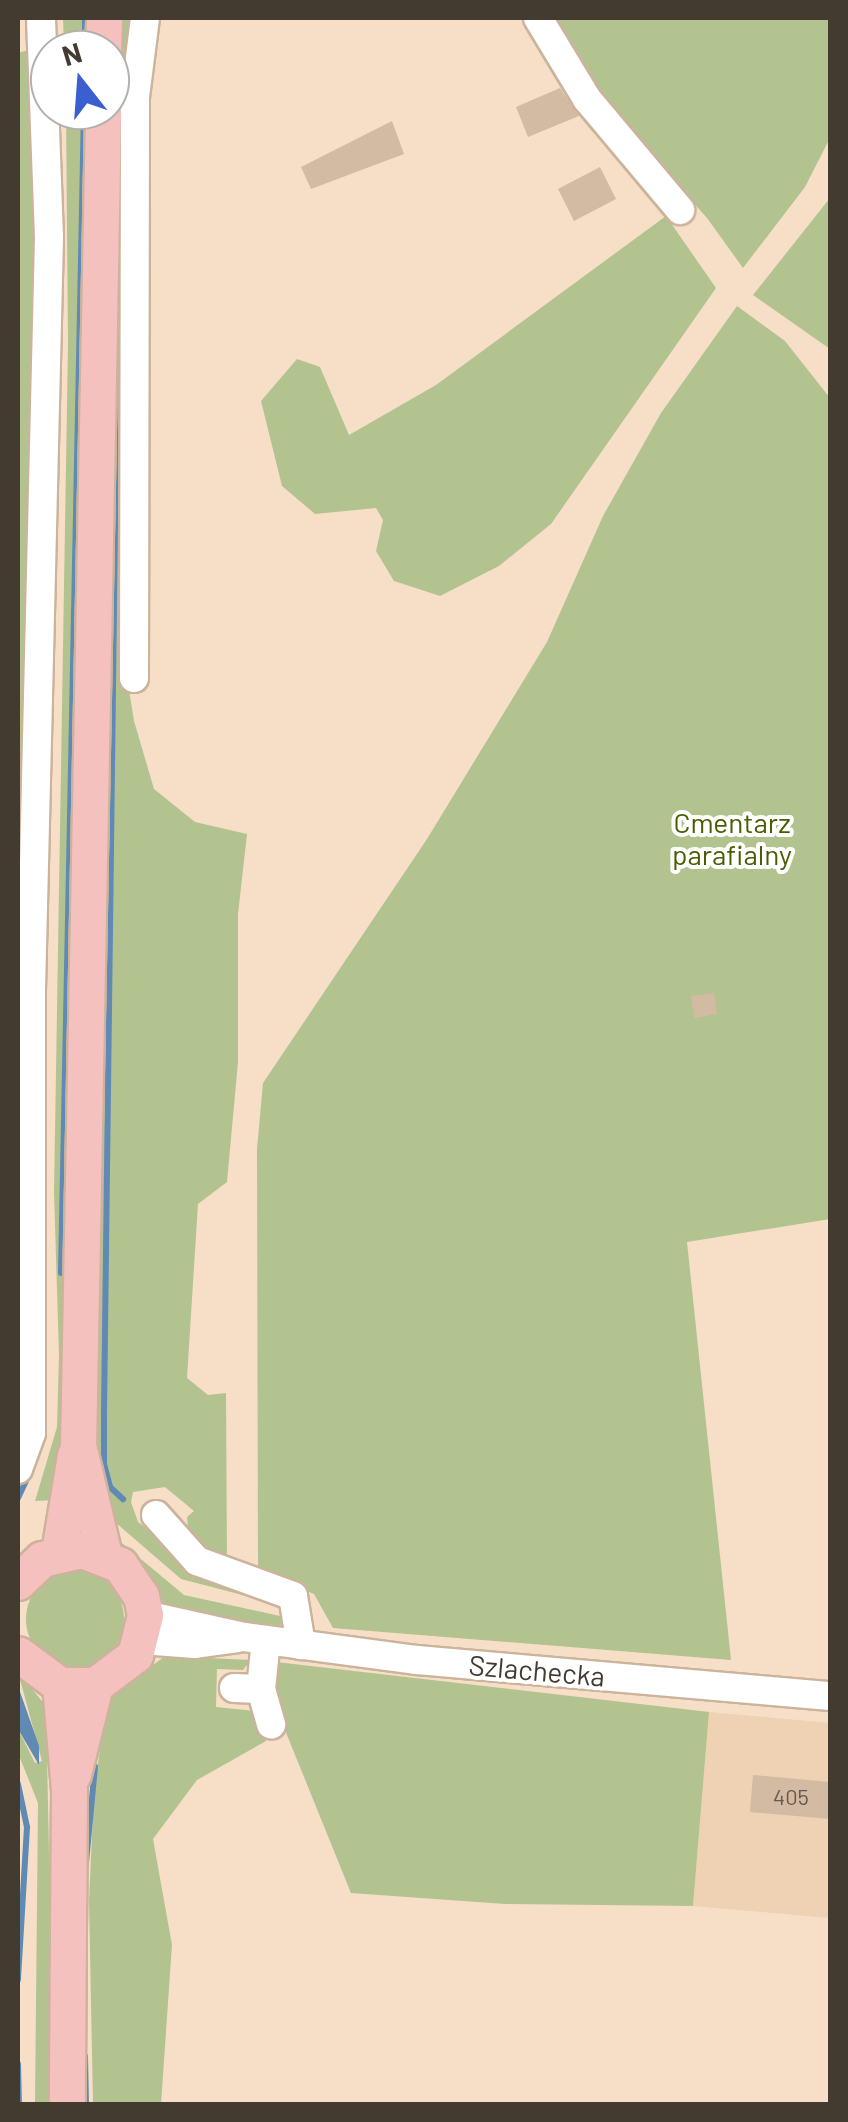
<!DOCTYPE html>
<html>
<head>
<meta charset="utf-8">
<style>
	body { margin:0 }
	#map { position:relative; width:848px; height:2122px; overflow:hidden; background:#f7dec6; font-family:Barlow,sans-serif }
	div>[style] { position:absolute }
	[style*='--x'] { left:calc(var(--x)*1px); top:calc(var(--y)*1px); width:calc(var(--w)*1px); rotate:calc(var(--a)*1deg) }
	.built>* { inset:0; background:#efd1b3 }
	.green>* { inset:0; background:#b3c390 }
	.round { border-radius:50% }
	.water>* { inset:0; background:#608ab3 }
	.stream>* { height:6px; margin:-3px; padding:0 3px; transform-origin:3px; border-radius:3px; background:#608ab3 }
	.building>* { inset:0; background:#d3baa3 }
	.roads { filter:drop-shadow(2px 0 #cbb39c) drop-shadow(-2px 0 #cbb39c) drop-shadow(0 2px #cbb39c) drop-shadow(0 -2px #cbb39c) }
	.minor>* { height:28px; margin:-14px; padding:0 14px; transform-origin:14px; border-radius:14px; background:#fff }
	.major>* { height:35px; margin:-17.5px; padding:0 17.5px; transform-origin:17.5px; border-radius:17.5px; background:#f5c1be }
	span { translate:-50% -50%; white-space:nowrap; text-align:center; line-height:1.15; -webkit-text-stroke:8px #fff; paint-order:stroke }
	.number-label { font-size:22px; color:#675a4d }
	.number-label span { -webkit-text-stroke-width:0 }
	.park-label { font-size:28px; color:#4a5d01 }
	.street-label { font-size:28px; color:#433a30 }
	.frame { position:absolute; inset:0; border:20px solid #433a30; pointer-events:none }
	.north { position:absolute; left:30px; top:30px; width:100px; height:100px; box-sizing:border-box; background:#fff; border:2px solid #b4b0ac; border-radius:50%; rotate:343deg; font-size:28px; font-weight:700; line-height:40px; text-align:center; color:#433a30 }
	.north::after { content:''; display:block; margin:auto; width:35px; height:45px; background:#3b5fd0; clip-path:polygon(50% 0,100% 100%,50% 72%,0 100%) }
</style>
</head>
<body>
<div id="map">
	<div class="built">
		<div style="clip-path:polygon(709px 1712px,830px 1723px,830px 1918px,693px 1906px)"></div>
	</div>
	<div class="green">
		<div style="clip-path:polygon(63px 18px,88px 18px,87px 50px,64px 50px)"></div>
		<div style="clip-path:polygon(117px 18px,136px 18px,127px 677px,134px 721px,154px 789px,195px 822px,247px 834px,238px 914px,238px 1062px,227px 1182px,198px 1204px,187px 1378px,208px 1395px,226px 1393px,227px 1564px,204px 1555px,189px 1539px,187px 1517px,194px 1511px,165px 1487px,133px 1492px,131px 1502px,138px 1522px,217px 1582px,273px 1603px,181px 1579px,108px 1516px,97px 1477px)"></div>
		<div style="clip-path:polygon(549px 18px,830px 18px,830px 138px,805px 187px,743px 268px,707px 218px,591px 88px)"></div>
		<div style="clip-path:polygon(35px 48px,41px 202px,18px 1029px,18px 53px)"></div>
		<div style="clip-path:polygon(66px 110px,86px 110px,67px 1404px,55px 1500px,35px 1501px,57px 1427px,59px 1355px,54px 1192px,68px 344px)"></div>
		<div style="clip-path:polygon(830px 198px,830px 349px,753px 295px)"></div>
		<div style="clip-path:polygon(666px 216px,716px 288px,551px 524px,499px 566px,440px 596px,394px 581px,376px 551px,383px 520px,376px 508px,315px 514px,282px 486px,261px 401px,297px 359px,320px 367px,349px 435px,436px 385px)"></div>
		<div style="clip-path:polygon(737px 306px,785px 341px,830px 398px,830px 1219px,687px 1242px,731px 1660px,333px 1628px,314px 1594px,258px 1571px,257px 1149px,263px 1083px,427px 839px,547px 642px,603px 516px,661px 413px)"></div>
		<div style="clip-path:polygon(105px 1529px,184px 1595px,280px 1616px,285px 1623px,272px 1628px,165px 1604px)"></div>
		<div class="round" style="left:26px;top:1570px;width:98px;height:98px"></div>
		<div style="clip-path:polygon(165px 1656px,251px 1660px,243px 1670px,217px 1669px,216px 1707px,255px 1711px,266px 1741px,197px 1780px,153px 1839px,172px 1945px,161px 2104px,93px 2104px,89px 1901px,94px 1791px,107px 1700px)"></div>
		<div style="clip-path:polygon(276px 1662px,709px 1712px,693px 1906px,505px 1904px,351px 1893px,272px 1698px)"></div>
		<div style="clip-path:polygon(18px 1672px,46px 1706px,54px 2104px,35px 2104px,38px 1803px,18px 1753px,18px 1729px,35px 1763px,42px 1761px)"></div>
	</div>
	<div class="water">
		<div style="clip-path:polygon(18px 1686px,39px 1746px,39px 1765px,18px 1729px)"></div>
	</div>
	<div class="stream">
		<div style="--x:85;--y:50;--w:32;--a:-90"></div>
		<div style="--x:118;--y:109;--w:62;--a:-88.2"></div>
		<div style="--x:119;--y:202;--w:1209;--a:90.71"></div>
		<div style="--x:104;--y:1411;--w:53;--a:90"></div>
		<div style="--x:104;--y:1464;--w:24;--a:75"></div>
		<div style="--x:110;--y:1487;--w:18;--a:43"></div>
		<div style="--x:61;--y:1273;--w:1163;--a:-88.87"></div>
		<div style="--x:18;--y:1498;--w:29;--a:-65"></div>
		<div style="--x:18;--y:1784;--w:44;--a:78.2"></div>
		<div style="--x:27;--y:1827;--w:153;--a:93.4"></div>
		<div style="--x:86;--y:1863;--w:97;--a:-84.7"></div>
		<div style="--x:85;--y:2056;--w:48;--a:88.8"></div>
		<div style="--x:18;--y:2064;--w:40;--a:88.6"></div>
	</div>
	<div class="building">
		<div style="clip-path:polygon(560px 88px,579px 116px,528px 137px,516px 107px)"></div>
		<div style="clip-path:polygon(392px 121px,404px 154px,311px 189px,301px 167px)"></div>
		<div style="clip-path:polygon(600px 167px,616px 199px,574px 221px,558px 189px)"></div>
		<div style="clip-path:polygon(714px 993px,717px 1014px,694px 1018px,691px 996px)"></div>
		<div style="clip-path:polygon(753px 1775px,830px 1782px,830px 1819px,750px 1812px)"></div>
	</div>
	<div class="roads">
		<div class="minor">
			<div style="--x:538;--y:18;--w:95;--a:58.8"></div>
			<div style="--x:587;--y:99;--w:145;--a:50"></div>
			<div style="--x:134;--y:678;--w:581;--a:-89.9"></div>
			<div style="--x:135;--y:97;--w:80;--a:-82.8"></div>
			<div style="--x:18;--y:1469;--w:38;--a:-70"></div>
			<div style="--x:31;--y:1433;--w:443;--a:-90"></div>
			<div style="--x:31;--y:990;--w:753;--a:-88.63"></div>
			<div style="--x:49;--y:237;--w:219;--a:-92.1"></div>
			<div style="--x:156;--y:1515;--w:62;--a:48.3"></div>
			<div style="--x:197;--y:1561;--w:102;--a:20"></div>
			<div style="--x:293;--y:1596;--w:50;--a:80.7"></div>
			<div style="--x:145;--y:1615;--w:101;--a:12.5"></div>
			<div style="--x:244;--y:1637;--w:175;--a:7.6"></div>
			<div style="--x:417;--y:1660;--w:415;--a:5"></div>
			<div style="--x:142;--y:1640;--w:53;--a:4.3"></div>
			<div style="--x:195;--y:1644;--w:43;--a:-7.9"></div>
			<div style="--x:266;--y:1640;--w:49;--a:95.8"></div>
			<div style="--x:261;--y:1689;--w:37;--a:74"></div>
			<div style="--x:234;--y:1688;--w:27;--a:2"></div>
		</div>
		<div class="major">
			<div style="--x:103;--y:50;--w:32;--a:-88"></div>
			<div style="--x:103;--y:110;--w:1335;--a:91.07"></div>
			<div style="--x:78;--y:1445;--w:113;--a:76.7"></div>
			<div style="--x:59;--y:1552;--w:98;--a:-80.6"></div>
			<div style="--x:18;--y:1582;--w:33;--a:-44"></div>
			<div style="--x:42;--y:1559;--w:41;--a:-12.7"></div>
			<div style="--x:82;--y:1550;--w:41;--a:21.5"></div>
			<div style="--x:120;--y:1565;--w:37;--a:56"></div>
			<div style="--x:141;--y:1596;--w:19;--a:78"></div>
			<div style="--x:145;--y:1615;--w:41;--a:104"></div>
			<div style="--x:135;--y:1655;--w:50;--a:143.1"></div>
			<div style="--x:95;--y:1685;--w:35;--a:180"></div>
			<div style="--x:60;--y:1685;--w:52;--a:-143.6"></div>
			<div style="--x:60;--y:1685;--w:104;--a:85.1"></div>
			<div style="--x:69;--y:1789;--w:315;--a:90.4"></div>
			<div style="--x:73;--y:1774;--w:92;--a:-76.1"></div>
		</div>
	</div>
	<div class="number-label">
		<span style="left:791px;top:1797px">405</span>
	</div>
	<div class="park-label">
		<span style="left:732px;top:838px">Cmentarz<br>parafialny</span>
	</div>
	<div class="street-label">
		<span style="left:537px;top:1670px;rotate:5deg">Szlachecka</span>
	</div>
	<div class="frame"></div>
	<div class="north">N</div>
</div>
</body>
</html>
